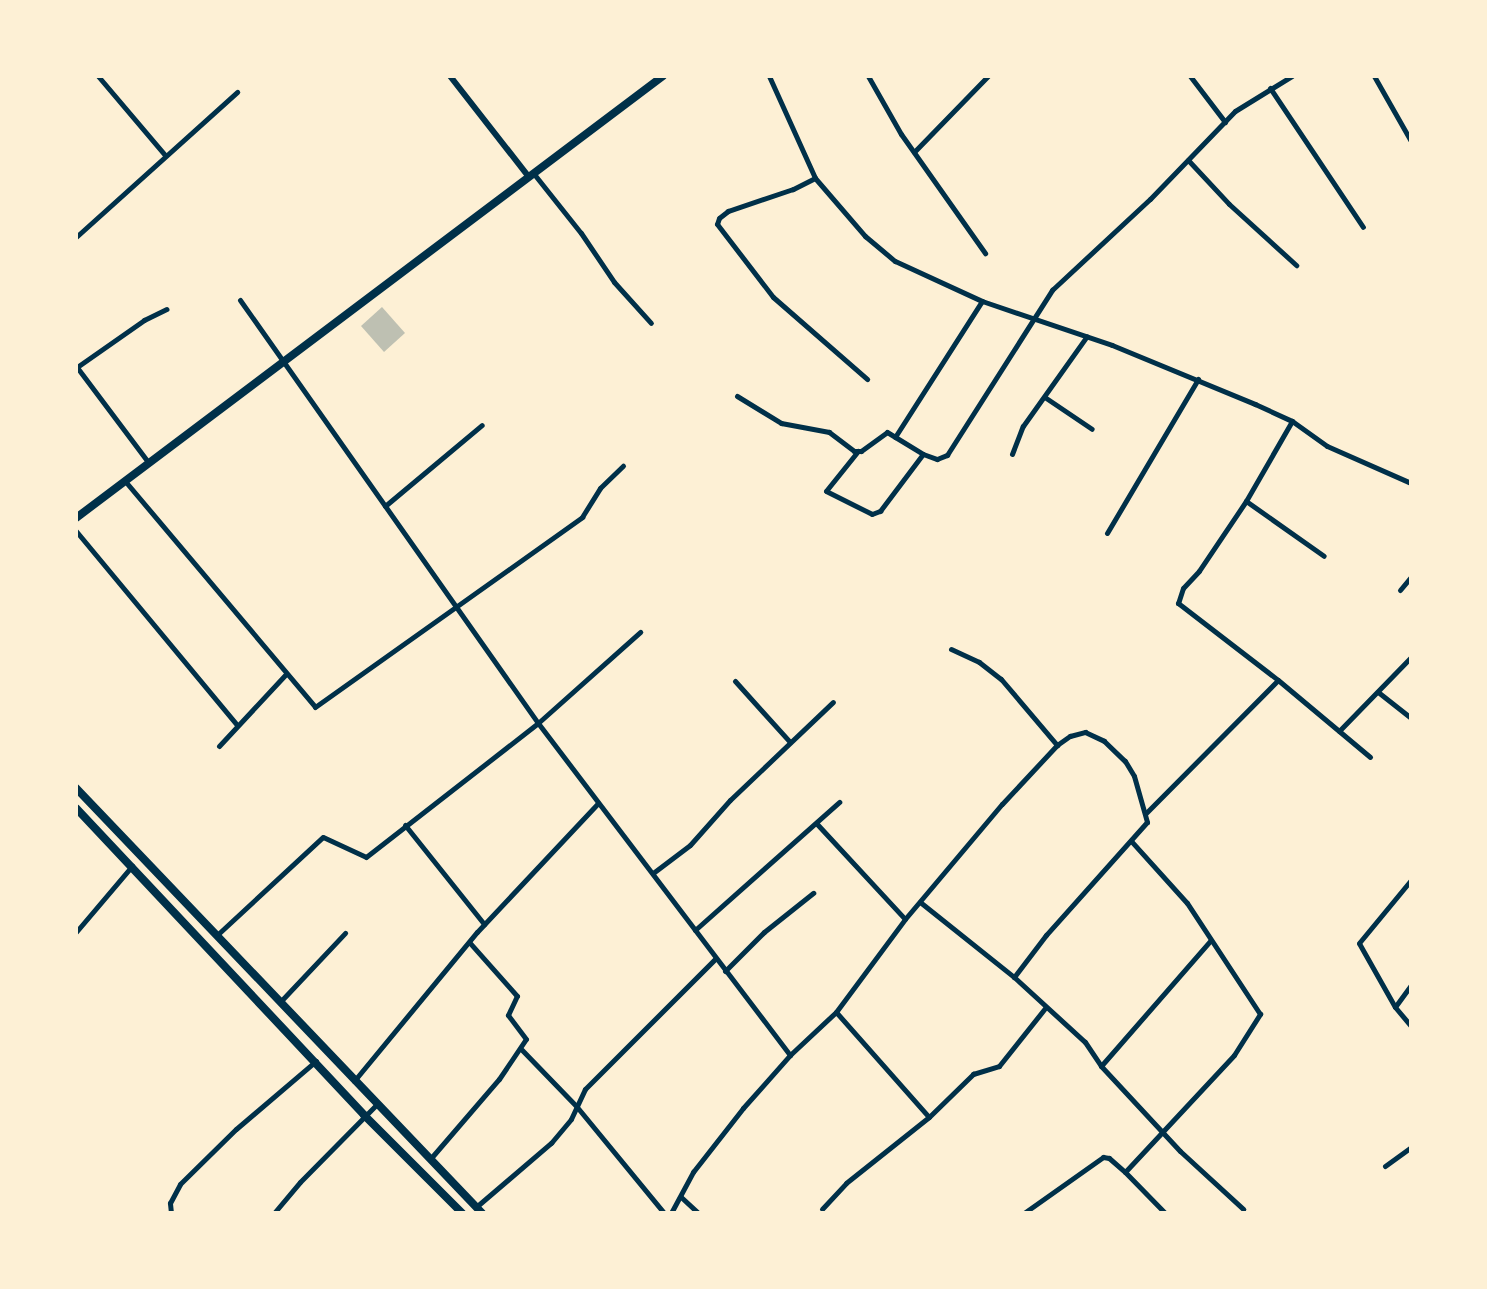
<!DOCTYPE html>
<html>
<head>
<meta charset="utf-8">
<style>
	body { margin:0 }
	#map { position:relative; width:1487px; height:1289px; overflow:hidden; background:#fdf0d5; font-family:Manrope,sans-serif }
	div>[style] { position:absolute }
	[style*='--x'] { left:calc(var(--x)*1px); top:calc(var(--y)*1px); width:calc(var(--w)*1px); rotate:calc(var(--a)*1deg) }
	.building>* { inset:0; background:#bec0b2 }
	.minor>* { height:5px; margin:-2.5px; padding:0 2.5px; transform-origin:2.5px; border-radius:2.5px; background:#003049 }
	.tertiary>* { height:6px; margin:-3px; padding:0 3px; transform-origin:3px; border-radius:3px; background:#003049 }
	.trunk>* { height:8px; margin:-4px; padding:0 4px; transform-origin:4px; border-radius:4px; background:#003049 }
	span { translate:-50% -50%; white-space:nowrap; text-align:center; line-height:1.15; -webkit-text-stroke:8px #fdf0d5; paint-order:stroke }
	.frame { position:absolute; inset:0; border:78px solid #fdf0d5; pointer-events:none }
</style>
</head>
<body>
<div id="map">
	<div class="building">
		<div style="clip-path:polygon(382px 307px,405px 333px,384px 352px,361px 326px)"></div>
	</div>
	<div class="minor">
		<div style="--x:98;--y:76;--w:104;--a:49.7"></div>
		<div style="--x:769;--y:76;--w:112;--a:65.7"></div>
		<div style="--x:815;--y:178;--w:77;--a:49.2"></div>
		<div style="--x:865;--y:236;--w:39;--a:40"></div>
		<div style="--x:895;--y:261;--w:96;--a:24.7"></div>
		<div style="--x:982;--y:301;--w:137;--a:18.7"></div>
		<div style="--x:1112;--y:345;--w:155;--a:22.4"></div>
		<div style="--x:1255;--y:404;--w:41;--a:24.7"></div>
		<div style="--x:1292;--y:421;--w:43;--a:35.5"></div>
		<div style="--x:1327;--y:446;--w:92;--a:23.8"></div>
		<div style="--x:868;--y:76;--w:67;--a:60.4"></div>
		<div style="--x:901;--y:134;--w:146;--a:54.8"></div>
		<div style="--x:1190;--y:76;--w:58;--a:52.7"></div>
		<div style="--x:1374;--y:76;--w:75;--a:60.4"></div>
		<div style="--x:1270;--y:88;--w:167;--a:56.2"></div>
		<div style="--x:914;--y:152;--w:106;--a:-45.8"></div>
		<div style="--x:1188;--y:160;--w:60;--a:47"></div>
		<div style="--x:1229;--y:204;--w:91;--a:42.3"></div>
		<div style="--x:534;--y:174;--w:75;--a:51.5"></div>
		<div style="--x:581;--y:233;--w:59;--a:56"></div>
		<div style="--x:614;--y:282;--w:55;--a:47.9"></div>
		<div style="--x:815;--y:178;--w:25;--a:153"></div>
		<div style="--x:793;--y:189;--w:69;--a:161.3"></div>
		<div style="--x:728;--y:211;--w:11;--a:142"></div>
		<div style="--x:719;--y:218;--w:6;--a:108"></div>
		<div style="--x:717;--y:224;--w:92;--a:52.5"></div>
		<div style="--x:773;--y:297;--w:125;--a:41.1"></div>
		<div style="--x:76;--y:237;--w:217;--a:-42"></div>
		<div style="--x:240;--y:300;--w:517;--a:54.84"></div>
		<div style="--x:538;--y:723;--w:417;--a:52.8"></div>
		<div style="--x:76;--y:366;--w:120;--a:53.1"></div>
		<div style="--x:77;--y:367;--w:82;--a:-35"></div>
		<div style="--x:144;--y:320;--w:25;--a:-26"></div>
		<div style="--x:737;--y:396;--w:52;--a:31.5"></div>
		<div style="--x:781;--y:423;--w:49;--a:10.6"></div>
		<div style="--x:829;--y:432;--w:31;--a:37"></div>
		<div style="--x:854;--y:451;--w:7;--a:0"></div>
		<div style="--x:861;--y:451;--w:32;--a:-36"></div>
		<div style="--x:887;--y:432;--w:42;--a:31.4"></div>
		<div style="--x:923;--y:454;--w:15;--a:20"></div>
		<div style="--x:937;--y:459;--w:11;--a:-22"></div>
		<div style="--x:947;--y:455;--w:196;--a:-57.5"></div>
		<div style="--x:1052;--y:290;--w:134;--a:-42.9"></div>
		<div style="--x:1150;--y:199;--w:122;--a:-46"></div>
		<div style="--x:1235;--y:111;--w:67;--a:-31.6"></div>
		<div style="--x:1046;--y:398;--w:55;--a:34"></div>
		<div style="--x:1292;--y:421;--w:92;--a:119.9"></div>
		<div style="--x:1246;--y:501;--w:84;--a:123.9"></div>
		<div style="--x:1199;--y:571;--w:23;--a:133"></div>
		<div style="--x:1183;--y:588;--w:16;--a:108"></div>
		<div style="--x:1178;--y:603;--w:126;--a:37.6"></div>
		<div style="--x:1278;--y:680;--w:120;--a:39.9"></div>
		<div style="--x:895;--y:437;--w:161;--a:-57.4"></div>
		<div style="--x:858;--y:451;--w:51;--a:128.7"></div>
		<div style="--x:826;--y:491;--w:51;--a:26.6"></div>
		<div style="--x:872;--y:514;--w:9;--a:-21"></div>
		<div style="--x:880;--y:511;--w:71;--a:-53"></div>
		<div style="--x:1012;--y:454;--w:30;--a:-69"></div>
		<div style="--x:1023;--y:426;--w:110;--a:-54.6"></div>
		<div style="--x:125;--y:481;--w:295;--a:49.9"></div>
		<div style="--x:315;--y:707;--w:328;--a:-35.4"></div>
		<div style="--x:582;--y:517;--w:34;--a:-58"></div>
		<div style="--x:600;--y:488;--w:32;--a:-44"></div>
		<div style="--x:1246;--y:501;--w:95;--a:35.2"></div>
		<div style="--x:385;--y:506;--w:126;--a:-39.9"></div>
		<div style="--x:76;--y:531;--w:251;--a:50.3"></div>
		<div style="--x:1107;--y:533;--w:179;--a:-59.4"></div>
		<div style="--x:1400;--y:590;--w:17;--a:-50"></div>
		<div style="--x:951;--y:649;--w:31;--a:25"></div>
		<div style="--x:979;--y:662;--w:28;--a:38"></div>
		<div style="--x:1001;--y:679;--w:87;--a:49.7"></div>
		<div style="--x:735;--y:681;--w:82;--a:48"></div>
		<div style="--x:1378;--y:692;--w:42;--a:38.2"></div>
		<div style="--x:1339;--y:731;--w:103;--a:-45.8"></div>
		<div style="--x:219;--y:746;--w:97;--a:-47.1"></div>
		<div style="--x:1146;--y:813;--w:187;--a:-45.2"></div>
		<div style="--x:817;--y:824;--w:129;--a:47.2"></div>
		<div style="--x:405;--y:825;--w:127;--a:51.4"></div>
		<div style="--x:653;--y:873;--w:46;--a:-37.1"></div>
		<div style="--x:690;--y:845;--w:60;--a:-48.4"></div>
		<div style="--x:730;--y:800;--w:142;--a:-43.6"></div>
		<div style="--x:920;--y:902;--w:120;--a:38.6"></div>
		<div style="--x:695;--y:930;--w:193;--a:-41.6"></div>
		<div style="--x:76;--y:932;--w:87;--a:-49.7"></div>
		<div style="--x:217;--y:935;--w:144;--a:-42.8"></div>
		<div style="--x:323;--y:837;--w:47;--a:24.9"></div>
		<div style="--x:366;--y:857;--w:218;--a:-37.9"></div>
		<div style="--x:538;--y:723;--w:137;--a:-41.7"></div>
		<div style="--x:725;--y:971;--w:55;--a:-45"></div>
		<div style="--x:764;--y:932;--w:63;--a:-38.5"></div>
		<div style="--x:1411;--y:985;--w:27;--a:126"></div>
		<div style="--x:1395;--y:1007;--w:25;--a:50"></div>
		<div style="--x:280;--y:1002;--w:95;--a:-46.7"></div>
		<div style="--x:1395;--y:1007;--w:73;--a:-119.4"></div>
		<div style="--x:1359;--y:943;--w:82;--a:-50.5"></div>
		<div style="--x:836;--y:1012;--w:140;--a:48.5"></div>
		<div style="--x:522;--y:1050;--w:79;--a:46"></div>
		<div style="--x:577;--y:1107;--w:137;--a:50.6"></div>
		<div style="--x:1101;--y:1066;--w:167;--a:-48.9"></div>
		<div style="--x:354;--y:1081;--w:193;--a:-50.5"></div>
		<div style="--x:477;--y:932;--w:177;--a:-46.8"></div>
		<div style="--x:431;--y:1158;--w:104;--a:-49.3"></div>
		<div style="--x:499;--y:1079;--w:48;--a:-56"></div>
		<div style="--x:526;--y:1039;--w:30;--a:-127"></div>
		<div style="--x:508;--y:1015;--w:21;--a:-65"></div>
		<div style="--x:517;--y:996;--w:72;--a:-131.6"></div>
		<div style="--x:1385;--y:1166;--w:32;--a:-36"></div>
		<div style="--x:1125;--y:1172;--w:160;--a:-47"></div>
		<div style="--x:1234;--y:1055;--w:49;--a:-57.6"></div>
		<div style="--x:1260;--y:1014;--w:133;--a:-123.3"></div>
		<div style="--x:1187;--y:903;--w:82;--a:-132"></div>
		<div style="--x:681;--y:1197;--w:23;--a:43"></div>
		<div style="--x:476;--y:1207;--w:99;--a:-40.5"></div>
		<div style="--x:551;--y:1143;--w:31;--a:-50"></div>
		<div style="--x:571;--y:1119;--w:33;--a:-65"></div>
		<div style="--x:585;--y:1089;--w:184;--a:-45"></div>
		<div style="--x:822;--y:1209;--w:35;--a:-47"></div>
		<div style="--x:846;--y:1183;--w:106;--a:-38.5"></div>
		<div style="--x:929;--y:1117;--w:62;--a:-44.3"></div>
		<div style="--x:973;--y:1074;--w:27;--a:-17"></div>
		<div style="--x:999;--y:1066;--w:75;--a:-51.5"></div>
		<div style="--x:171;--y:1213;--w:10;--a:-96"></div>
		<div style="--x:170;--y:1203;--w:21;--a:-62"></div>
		<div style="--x:180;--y:1184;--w:78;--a:-44.5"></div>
		<div style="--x:236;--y:1129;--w:105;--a:-40.4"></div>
		<div style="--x:274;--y:1213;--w:40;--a:-50"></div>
		<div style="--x:300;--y:1182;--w:110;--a:-45.4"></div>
		<div style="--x:671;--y:1213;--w:47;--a:-61.8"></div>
		<div style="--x:693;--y:1172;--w:81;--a:-52"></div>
		<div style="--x:743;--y:1108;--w:71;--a:-48.4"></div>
		<div style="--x:790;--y:1055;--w:63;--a:-43.1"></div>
		<div style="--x:836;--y:1012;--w:116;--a:-53.4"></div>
		<div style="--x:905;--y:919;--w:150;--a:-49.9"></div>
		<div style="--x:1002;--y:804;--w:81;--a:-47"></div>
		<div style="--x:1057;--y:745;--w:16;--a:-35"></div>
		<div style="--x:1070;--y:736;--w:16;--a:-15"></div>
		<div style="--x:1085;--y:732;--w:21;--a:25"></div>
		<div style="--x:1104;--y:741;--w:29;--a:44"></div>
		<div style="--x:1125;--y:761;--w:17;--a:59"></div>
		<div style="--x:1134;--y:776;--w:48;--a:74.2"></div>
		<div style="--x:1147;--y:822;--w:152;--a:131.8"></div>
		<div style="--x:1046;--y:935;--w:53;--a:127.3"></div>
		<div style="--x:1014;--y:977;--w:96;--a:42.5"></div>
		<div style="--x:1085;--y:1042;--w:29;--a:56"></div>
		<div style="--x:1101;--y:1066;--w:116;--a:47.1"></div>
		<div style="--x:1180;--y:1151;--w:86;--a:42.6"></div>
		<div style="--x:1024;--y:1213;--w:97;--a:-35.3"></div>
		<div style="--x:1103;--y:1157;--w:6;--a:9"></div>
		<div style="--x:1109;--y:1158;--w:21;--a:41"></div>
		<div style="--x:1125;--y:1172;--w:57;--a:45.7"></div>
	</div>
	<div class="tertiary">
		<div style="--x:450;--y:76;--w:128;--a:52"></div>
	</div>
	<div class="trunk">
		<div style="--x:76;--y:518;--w:735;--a:-36.98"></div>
		<div style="--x:76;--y:788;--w:588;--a:46.31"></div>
		<div style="--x:76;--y:808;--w:421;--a:46.8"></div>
		<div style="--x:364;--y:1115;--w:139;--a:45"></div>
	</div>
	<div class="frame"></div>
</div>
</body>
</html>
